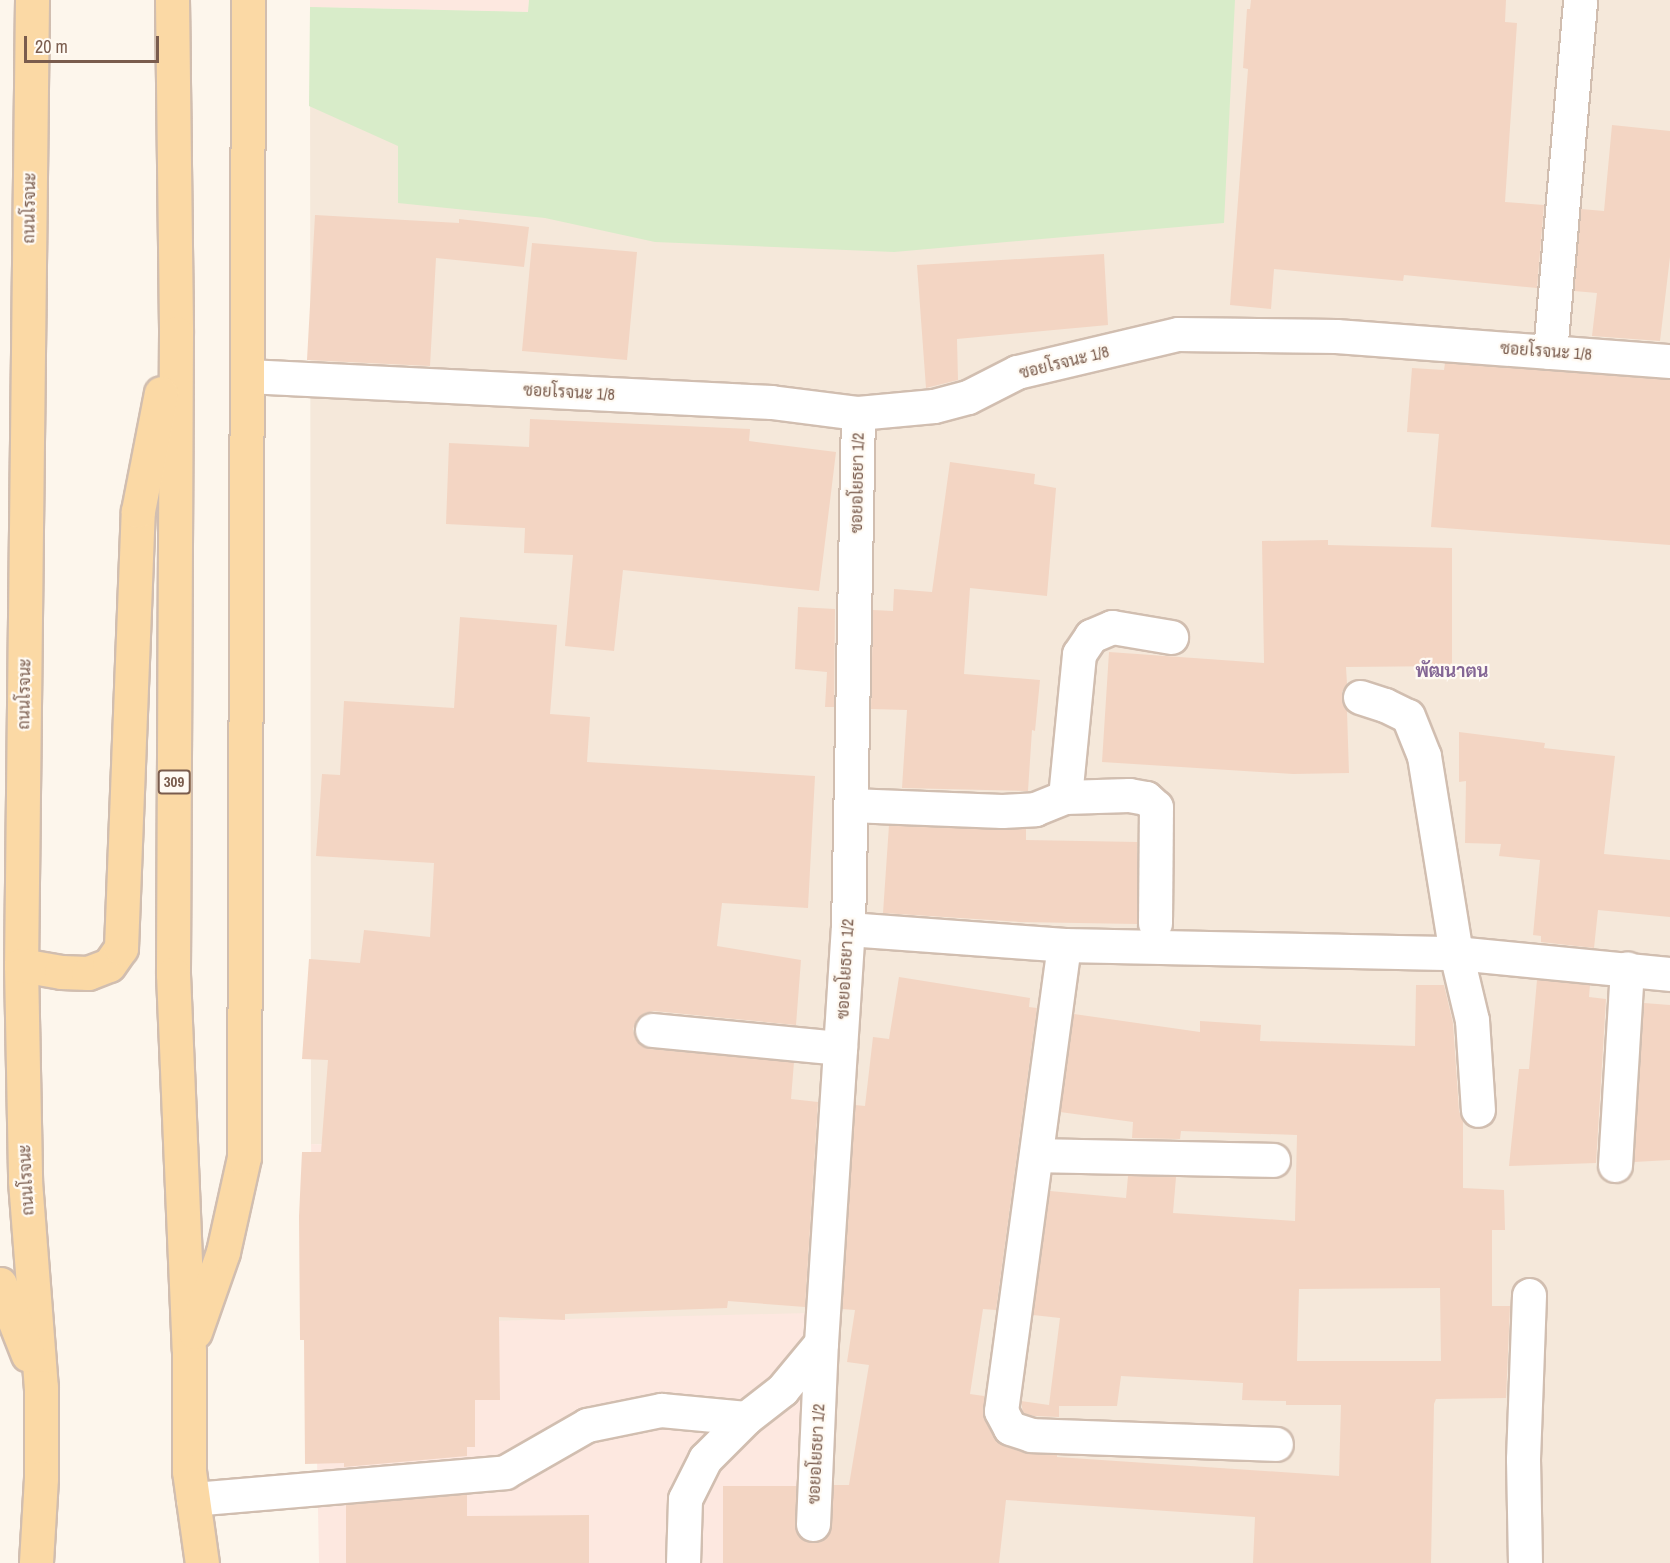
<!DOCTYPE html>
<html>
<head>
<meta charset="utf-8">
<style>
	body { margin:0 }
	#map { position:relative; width:1670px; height:1563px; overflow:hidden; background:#fdf6ec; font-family:"Archivo Narrow",Sarabun,sans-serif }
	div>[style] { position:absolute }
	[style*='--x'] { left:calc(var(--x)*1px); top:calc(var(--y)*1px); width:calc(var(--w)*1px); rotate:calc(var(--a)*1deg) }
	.residential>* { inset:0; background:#f5e8da }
	.commercial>* { inset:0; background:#fde8e0 }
	.green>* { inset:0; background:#d8ecc9 }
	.building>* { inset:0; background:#f3d5c3 }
	.roads { filter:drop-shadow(2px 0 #d1beb0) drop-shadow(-2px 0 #d1beb0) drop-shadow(0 2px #d1beb0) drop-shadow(0 -2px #d1beb0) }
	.minor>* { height:33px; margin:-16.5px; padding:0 16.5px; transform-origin:16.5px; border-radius:16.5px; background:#fff }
	.major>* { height:33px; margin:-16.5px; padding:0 16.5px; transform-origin:16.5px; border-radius:16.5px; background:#fbd9a5 }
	span { translate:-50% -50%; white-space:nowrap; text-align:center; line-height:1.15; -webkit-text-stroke:4.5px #fffaf3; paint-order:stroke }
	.shield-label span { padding:2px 4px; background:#fffaf3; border:2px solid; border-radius:4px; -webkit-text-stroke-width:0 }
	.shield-label { font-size:15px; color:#7a5c4d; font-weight:700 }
	.street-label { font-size:16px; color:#7a5c4d }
	.neighbourhood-label { font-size:18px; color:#846695; font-weight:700 }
	.scale { position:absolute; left:24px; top:36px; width:135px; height:27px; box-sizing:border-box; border:3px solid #7a5c4d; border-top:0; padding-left:8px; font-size:18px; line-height:21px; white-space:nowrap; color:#7a5c4d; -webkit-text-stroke:4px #fffaf3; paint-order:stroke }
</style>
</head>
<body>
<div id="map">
	<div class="residential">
		<div style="clip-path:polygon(529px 0,1670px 0,1670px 1563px,810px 1563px,449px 1322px,448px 1150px,311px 1144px,310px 7px,528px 12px)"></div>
	</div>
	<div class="commercial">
		<div style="clip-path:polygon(310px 0,529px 0,528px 12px,310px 7px)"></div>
		<div style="clip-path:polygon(311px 1144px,448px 1150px,449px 1322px,807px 1313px,810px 1563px,319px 1563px)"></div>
	</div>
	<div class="green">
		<div style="clip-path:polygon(529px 0,1235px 0,1224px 223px,894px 252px,655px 242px,545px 218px,398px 203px,398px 146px,309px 106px,310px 7px,528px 12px)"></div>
	</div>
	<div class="building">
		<div style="clip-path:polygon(1251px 0,1506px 0,1505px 22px,1517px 23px,1505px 202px,1544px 205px,1537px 288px,1404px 275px,1403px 281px,1274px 269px,1271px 309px,1230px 305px,1248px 69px,1243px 68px,1247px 9px,1250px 9px)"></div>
		<div style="clip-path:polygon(1612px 125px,1670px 131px,1670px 257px,1660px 341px,1592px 336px,1597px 293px,1574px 291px,1581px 209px,1604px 211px)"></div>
		<div style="clip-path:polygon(315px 215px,459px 223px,459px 219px,529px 227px,524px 267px,436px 258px,430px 366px,307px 360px)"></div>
		<div style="clip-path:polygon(532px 243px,637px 252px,627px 360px,522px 351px)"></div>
		<div style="clip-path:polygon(1104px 254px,1108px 325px,957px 339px,958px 380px,926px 388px,917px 265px)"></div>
		<div style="clip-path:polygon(1445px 363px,1670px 380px,1670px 545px,1431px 527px,1439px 434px,1407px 432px,1412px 368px,1444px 370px)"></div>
		<div style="clip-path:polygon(530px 419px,750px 429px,749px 441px,836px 452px,819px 591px,623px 570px,614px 651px,565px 646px,573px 555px,524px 553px,525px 528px,446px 524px,449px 443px,529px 447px)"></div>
		<div style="clip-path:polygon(950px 462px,1035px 474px,1034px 484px,1056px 488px,1047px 596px,970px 588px,964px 674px,1040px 680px,1035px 731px,1032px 730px,1028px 791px,902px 788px,907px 710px,871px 709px,873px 610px,893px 611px,894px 589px,932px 592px)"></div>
		<div style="clip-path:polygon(1328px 540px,1328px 545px,1452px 548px,1452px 666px,1346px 667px,1347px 684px,1342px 692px,1342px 700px,1347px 711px,1349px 773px,1293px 774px,1102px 762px,1109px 652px,1264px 663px,1262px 541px)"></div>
		<div style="clip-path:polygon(798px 607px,835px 609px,834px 707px,825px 707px,827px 672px,795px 669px)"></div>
		<div style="clip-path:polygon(460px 617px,557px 625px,550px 714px,590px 717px,587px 762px,815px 776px,808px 908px,722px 903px,717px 946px,801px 960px,796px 1025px,654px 1011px,645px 1013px,637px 1019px,633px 1029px,635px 1038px,641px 1045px,650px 1049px,794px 1062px,791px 1099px,818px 1102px,805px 1307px,728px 1301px,727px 1308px,565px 1314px,565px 1320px,499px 1317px,500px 1400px,475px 1400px,475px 1447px,467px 1447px,467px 1456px,344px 1467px,344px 1463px,305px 1464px,304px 1340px,300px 1340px,299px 1216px,302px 1152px,321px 1152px,328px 1060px,302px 1059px,309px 959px,360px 963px,364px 930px,430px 937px,434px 863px,316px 856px,322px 774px,340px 775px,344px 701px,454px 708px)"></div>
		<div style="clip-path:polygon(1459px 732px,1545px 743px,1544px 748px,1615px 756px,1604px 854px,1670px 860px,1670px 917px,1598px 910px,1594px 948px,1541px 942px,1541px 936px,1533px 935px,1540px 860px,1499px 856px,1501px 844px,1465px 843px,1466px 781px,1459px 782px)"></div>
		<div style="clip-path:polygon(889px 825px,1026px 828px,1026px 840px,1137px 842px,1137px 924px,1020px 922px,883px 913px)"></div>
		<div style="clip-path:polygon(evenodd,899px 977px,1030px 998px,1029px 1007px,1037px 1008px,996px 1310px,983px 1309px,970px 1394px,984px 1396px,984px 1419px,994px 1437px,1004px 1446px,1025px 1453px,1057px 1455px,1057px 1457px,1339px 1476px,1341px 1405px,1286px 1405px,1286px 1401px,1242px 1400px,1243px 1383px,1121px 1376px,1117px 1406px,1059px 1406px,1059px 1417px,1034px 1416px,1023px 1413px,1021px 1401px,1049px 1405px,1060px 1318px,1033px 1315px,1050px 1191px,1126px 1198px,1128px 1176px,1176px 1177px,1173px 1213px,1295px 1221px,1297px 1135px,1181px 1131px,1180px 1139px,1132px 1138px,1133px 1122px,1060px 1112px,1074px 1014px,1200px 1032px,1200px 1021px,1261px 1025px,1260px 1041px,1415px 1046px,1416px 985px,1444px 985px,1453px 1023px,1459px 1111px,1463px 1121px,1463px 1188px,1504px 1190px,1505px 1230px,1492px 1230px,1492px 1306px,1510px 1306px,1506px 1398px,1436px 1399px,1434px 1404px,1431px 1563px,1253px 1563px,1255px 1517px,1006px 1500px,999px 1563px,723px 1563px,723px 1486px,796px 1486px,796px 1532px,802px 1539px,813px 1543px,822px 1540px,829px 1534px,833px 1485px,849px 1485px,869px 1365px,847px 1362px,855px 1310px,842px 1309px,855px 1105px,865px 1106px,873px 1037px,889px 1039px,899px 977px,1440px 1288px,1441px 1361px,1297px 1361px,1299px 1289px,1440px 1288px)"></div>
		<div style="clip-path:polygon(1537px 980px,1590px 985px,1589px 997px,1606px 999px,1596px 1163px,1509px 1166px,1519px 1069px,1529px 1069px)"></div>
		<div style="clip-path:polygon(1644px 1003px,1670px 1005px,1670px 1160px,1634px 1162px)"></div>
		<div style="clip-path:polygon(467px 1494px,467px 1516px,589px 1515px,589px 1563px,346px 1563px,346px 1505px)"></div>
	</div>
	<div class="roads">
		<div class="minor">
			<div style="--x:1550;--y:352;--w:353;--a:-85.1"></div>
			<div style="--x:247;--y:376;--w:525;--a:2.84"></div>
			<div style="--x:771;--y:402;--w:88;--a:7.2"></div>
			<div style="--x:858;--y:413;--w:76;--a:-5.3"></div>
			<div style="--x:934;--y:406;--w:35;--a:-15"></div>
			<div style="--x:968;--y:397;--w:55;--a:-27"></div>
			<div style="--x:1017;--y:372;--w:165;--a:-13.3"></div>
			<div style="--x:1178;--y:334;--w:158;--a:0.7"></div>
			<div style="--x:1336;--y:336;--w:335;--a:4.3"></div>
			<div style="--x:1360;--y:697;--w:26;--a:18"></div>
			<div style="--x:1385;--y:705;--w:25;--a:26"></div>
			<div style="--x:1408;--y:716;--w:43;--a:68.2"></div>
			<div style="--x:1424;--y:756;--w:200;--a:80.8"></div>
			<div style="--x:1456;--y:953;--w:69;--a:76.6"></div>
			<div style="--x:1472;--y:1020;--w:90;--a:86.2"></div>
			<div style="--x:1065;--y:797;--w:144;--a:-84.4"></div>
			<div style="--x:1079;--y:654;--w:22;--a:-56"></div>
			<div style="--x:1091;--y:636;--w:23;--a:-23"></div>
			<div style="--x:1112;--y:627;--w:60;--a:9.6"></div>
			<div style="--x:850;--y:805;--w:152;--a:2.3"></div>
			<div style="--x:1002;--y:811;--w:33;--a:-3"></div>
			<div style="--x:1035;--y:809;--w:32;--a:-22"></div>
			<div style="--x:1065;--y:797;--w:64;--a:-1.8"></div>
			<div style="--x:1129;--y:795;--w:17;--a:10"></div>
			<div style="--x:1146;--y:798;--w:13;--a:42"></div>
			<div style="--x:1156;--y:807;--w:116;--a:90.5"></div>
			<div style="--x:848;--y:929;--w:217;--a:4.2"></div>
			<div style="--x:1064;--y:945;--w:392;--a:1.2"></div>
			<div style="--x:1456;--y:953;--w:215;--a:5.6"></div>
			<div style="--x:1064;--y:945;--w:470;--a:97.7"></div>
			<div style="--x:1001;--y:1411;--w:19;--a:62"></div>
			<div style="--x:1010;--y:1428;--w:22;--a:18"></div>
			<div style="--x:1031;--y:1435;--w:245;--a:2.1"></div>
			<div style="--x:652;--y:1030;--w:189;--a:5.5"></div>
			<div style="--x:1036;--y:1155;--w:237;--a:1.2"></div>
			<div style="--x:1615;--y:1165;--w:197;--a:-86.5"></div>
			<div style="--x:193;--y:1499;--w:313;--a:-4.9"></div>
			<div style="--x:505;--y:1472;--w:95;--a:-29.8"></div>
			<div style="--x:587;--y:1425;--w:76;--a:-11.5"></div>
			<div style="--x:661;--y:1410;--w:85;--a:5.4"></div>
			<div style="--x:813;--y:1524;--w:181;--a:-87.5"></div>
			<div style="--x:821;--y:1343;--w:415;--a:-86.3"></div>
			<div style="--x:848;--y:929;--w:516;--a:-88.89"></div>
			<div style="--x:683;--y:1563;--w:64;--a:-88.2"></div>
			<div style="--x:685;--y:1499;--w:45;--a:-63.4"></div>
			<div style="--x:705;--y:1459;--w:58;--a:-45"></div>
			<div style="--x:746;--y:1418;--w:46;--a:-37.9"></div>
			<div style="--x:782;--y:1390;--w:61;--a:-50.3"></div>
			<div style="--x:1525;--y:1563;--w:104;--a:-91.1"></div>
			<div style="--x:1523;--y:1459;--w:164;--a:-87.9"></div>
		</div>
		<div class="major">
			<div style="--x:32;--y:0;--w:965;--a:90.65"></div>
			<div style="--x:21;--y:965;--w:216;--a:88.9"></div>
			<div style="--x:25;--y:1181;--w:207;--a:85.6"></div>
			<div style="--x:41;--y:1387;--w:91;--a:90"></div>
			<div style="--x:41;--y:1478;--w:85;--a:93.4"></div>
			<div style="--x:172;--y:0;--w:333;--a:89.3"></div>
			<div style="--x:176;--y:333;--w:641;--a:90.27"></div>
			<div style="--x:173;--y:974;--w:376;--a:87.6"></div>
			<div style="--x:189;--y:1350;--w:121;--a:90"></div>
			<div style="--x:189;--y:1471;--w:93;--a:82"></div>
			<div style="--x:21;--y:965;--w:41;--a:9.9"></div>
			<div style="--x:61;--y:972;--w:27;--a:2"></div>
			<div style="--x:88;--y:973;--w:22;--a:-21"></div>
			<div style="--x:109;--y:965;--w:21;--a:-55"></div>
			<div style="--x:121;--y:948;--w:437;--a:-87.8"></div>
			<div style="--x:138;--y:511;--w:120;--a:-79"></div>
			<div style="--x:0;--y:1284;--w:76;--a:68.5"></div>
			<div style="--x:195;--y:1332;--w:85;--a:-70.7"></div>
			<div style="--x:223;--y:1252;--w:97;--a:-77.5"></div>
			<div style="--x:244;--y:1157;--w:1157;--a:-89.8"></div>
		</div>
	</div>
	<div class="shield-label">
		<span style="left:174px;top:782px">309</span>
	</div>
	<div class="street-label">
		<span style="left:29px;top:208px;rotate:-89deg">ถนนโรจนะ</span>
		<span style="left:1546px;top:351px;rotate:4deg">ซอยโรจนะ 1/8</span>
		<span style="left:1064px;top:362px;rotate:-14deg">ซอยโรจนะ 1/8</span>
		<span style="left:569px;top:392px;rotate:3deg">ซอยโรจนะ 1/8</span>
		<span style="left:857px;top:483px;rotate:-89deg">ซอยอโยธยา 1/2</span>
		<span style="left:24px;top:694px;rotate:-89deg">ถนนโรจนะ</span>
		<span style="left:845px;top:969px;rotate:-87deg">ซอยอโยธยา 1/2</span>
		<span style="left:26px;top:1180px;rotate:-93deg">ถนนโรจนะ</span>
		<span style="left:816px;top:1454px;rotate:-87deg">ซอยอโยธยา 1/2</span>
	</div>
	<div class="neighbourhood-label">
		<span style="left:1452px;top:671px">พัฒนาตน</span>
	</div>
	<div class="scale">20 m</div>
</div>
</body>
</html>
